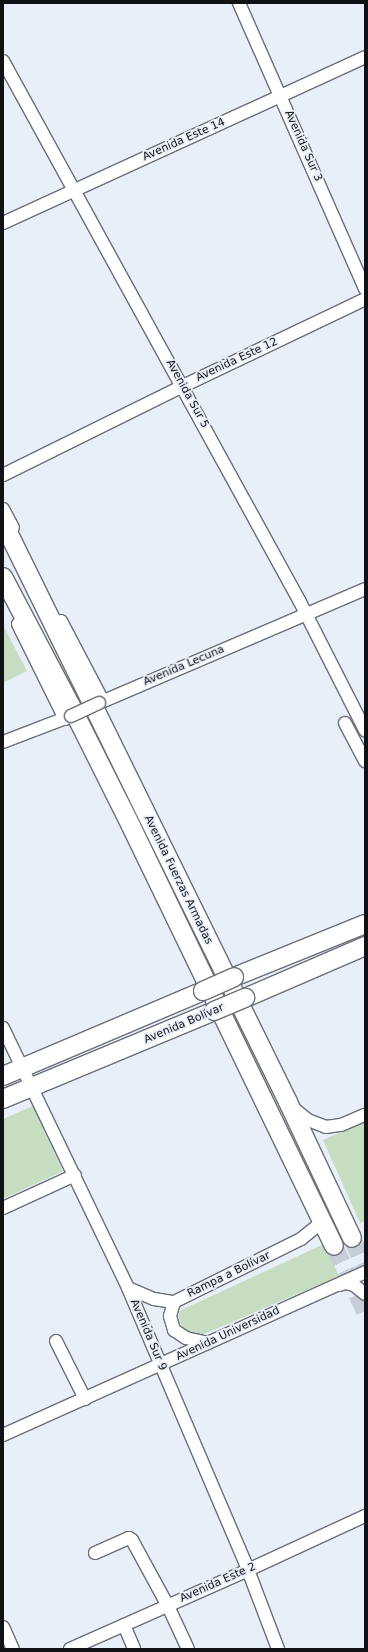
<!DOCTYPE html>
<html>
<head>
<meta charset="utf-8">
<style>
	body { margin:0 }
	#map { position:relative; width:368px; height:1652px; overflow:hidden; background:#e9eff9; font-family:"DejaVu Sans",sans-serif }
	div>[style] { position:absolute }
	[style*='--x'] { left:calc(var(--x)*1px); top:calc(var(--y)*1px); width:calc(var(--w)*1px); rotate:calc(var(--a)*1deg) }
	.green>* { inset:0; background:#c6ddc2 }
	.secondary-tunnel>* { height:18px; margin-top:-9px; transform-origin:0; background:repeating-linear-gradient(90deg,#c8ced7 0 18px,transparent 0 27px) }
	.roads { filter:drop-shadow(1px 0 #6a6e77) drop-shadow(-1px 0 #6a6e77) drop-shadow(0 1px #6a6e77) drop-shadow(0 -1px #6a6e77) }
	.street>* { height:12px; margin:-6px; padding:0 6px; transform-origin:6px; border-radius:6px; background:#fff }
	.secondary>* { height:18px; margin:-9px; padding:0 9px; transform-origin:9px; border-radius:9px; background:#fff }
	.bridges { filter:drop-shadow(1px 0 #6a6e77) drop-shadow(-1px 0 #6a6e77) drop-shadow(0 1px #6a6e77) drop-shadow(0 -1px #6a6e77) }
	.street-bridge>* { height:12px; margin:-6px; padding:0 6px; transform-origin:6px; border-radius:6px; background:#fff }
	.secondary-bridge>* { height:18px; margin:-9px; padding:0 9px; transform-origin:9px; border-radius:9px; background:#fff }
	span { translate:-50% -50%; white-space:nowrap; text-align:center; line-height:1.15; -webkit-text-stroke:3.5px #e9eff9; paint-order:stroke }
	.street-label { font-size:11px; color:#101215 }
	.frame { position:absolute; inset:0; border:4px solid #101215; pointer-events:none }
</style>
</head>
<body>
<div id="map">
	<div class="green">
		<div style="clip-path:polygon(3px 625px,27px 671px,3px 683px)"></div>
		<div style="clip-path:polygon(33px 1106px,63px 1171px,3px 1199px,3px 1119px)"></div>
		<div style="clip-path:polygon(365px 1121px,365px 1221px,360px 1223px,323px 1140px)"></div>
		<div style="clip-path:polygon(324px 1244px,339px 1276px,195px 1338px,187px 1335px,182px 1327px,179px 1319px,179px 1311px)"></div>
	</div>
	<div class="secondary-tunnel">
		<div style="--x:352;--y:1238;--w:32;--a:66"></div>
		<div style="--x:334;--y:1246;--w:72;--a:64.5"></div>
	</div>
	<div class="roads">
		<div class="street">
			<div style="--x:239;--y:3;--w:313;--a:66.2"></div>
			<div style="--x:3;--y:61;--w:617;--a:61.23"></div>
			<div style="--x:300;--y:602;--w:144;--a:63.1"></div>
			<div style="--x:3;--y:223;--w:398;--a:-24.6"></div>
			<div style="--x:3;--y:475;--w:201;--a:-26.3"></div>
			<div style="--x:183;--y:386;--w:202;--a:-25.5"></div>
			<div style="--x:3;--y:509;--w:21;--a:62"></div>
			<div style="--x:61;--y:621;--w:90;--a:62.3"></div>
			<div style="--x:18;--y:624;--w:106;--a:63.7"></div>
			<div style="--x:99;--y:703;--w:289;--a:-23.2"></div>
			<div style="--x:345;--y:723;--w:43;--a:62.2"></div>
			<div style="--x:3;--y:742;--w:73;--a:-20.9"></div>
			<div style="--x:3;--y:1028;--w:288;--a:64.3"></div>
			<div style="--x:128;--y:1288;--w:306;--a:66.9"></div>
			<div style="--x:248;--y:1570;--w:85;--a:69.2"></div>
			<div style="--x:293;--y:1108;--w:19;--a:39"></div>
			<div style="--x:308;--y:1120;--w:19;--a:21"></div>
			<div style="--x:326;--y:1127;--w:15;--a:-8"></div>
			<div style="--x:341;--y:1125;--w:26;--a:-23"></div>
			<div style="--x:3;--y:1208;--w:79;--a:-24.6"></div>
			<div style="--x:339;--y:1285;--w:6;--a:-18"></div>
			<div style="--x:345;--y:1283;--w:9;--a:13"></div>
			<div style="--x:354;--y:1285;--w:14;--a:39"></div>
			<div style="--x:128;--y:1288;--w:28;--a:23"></div>
			<div style="--x:154;--y:1299;--w:20;--a:9"></div>
			<div style="--x:174;--y:1302;--w:142;--a:-26.4"></div>
			<div style="--x:301;--y:1239;--w:28;--a:-39"></div>
			<div style="--x:174;--y:1302;--w:15;--a:106"></div>
			<div style="--x:170;--y:1316;--w:15;--a:74"></div>
			<div style="--x:174;--y:1330;--w:14;--a:34"></div>
			<div style="--x:186;--y:1338;--w:22;--a:13"></div>
			<div style="--x:56;--y:1341;--w:65;--a:63.4"></div>
			<div style="--x:3;--y:1435;--w:397;--a:-24.2"></div>
			<div style="--x:95;--y:1553;--w:37;--a:-24"></div>
			<div style="--x:129;--y:1538;--w:4;--a:34"></div>
			<div style="--x:132;--y:1540;--w:75;--a:61.4"></div>
			<div style="--x:168;--y:1606;--w:47;--a:65.1"></div>
			<div style="--x:124;--y:1625;--w:26;--a:67"></div>
			<div style="--x:3;--y:1627;--w:24;--a:66"></div>
			<div style="--x:70;--y:1649;--w:195;--a:-23.9"></div>
			<div style="--x:248;--y:1570;--w:129;--a:-24.8"></div>
		</div>
		<div class="secondary">
			<div style="--x:3;--y:522;--w:646;--a:63.83"></div>
			<div style="--x:288;--y:1102;--w:150;--a:64.8"></div>
			<div style="--x:3;--y:577;--w:144;--a:62.2"></div>
			<div style="--x:70;--y:704;--w:136;--a:63.4"></div>
			<div style="--x:131;--y:826;--w:466;--a:64.2"></div>
			<div style="--x:234;--y:977;--w:141;--a:-22"></div>
			<div style="--x:245;--y:998;--w:131;--a:-23.4"></div>
			<div style="--x:3;--y:1076;--w:217;--a:-23"></div>
			<div style="--x:3;--y:1099;--w:229;--a:-22.6"></div>
		</div>
	</div>
	<div class="bridges">
		<div class="street-bridge">
			<div style="--x:71;--y:716;--w:31;--a:-25"></div>
		</div>
		<div class="secondary-bridge">
			<div style="--x:203;--y:991;--w:34;--a:-24"></div>
			<div style="--x:214;--y:1011;--w:34;--a:-23"></div>
		</div>
	</div>
	<div class="street-label">
		<span style="left:184px;top:140px;rotate:-24deg">Avenida Este 14</span>
		<span style="left:303px;top:146px;rotate:66deg">Avenida Sur 3</span>
		<span style="left:237px;top:360px;rotate:-25deg">Avenida Este 12</span>
		<span style="left:187px;top:394px;rotate:61deg">Avenida Sur 5</span>
		<span style="left:184px;top:666px;rotate:-23deg">Avenida Lecuna</span>
		<span style="left:178px;top:880px;rotate:64deg">Avenida Fuerzas Armadas</span>
		<span style="left:184px;top:1024px;rotate:-23deg">Avenida Bolívar</span>
		<span style="left:229px;top:1275px;rotate:-26deg">Rampa a Bolívar</span>
		<span style="left:228px;top:1334px;rotate:-25deg">Avenida Universidad</span>
		<span style="left:148px;top:1335px;rotate:67deg">Avenida Sur 9</span>
		<span style="left:218px;top:1583px;rotate:-24deg">Avenida Este 2</span>
	</div>
	<div class="frame"></div>
</div>
</body>
</html>
